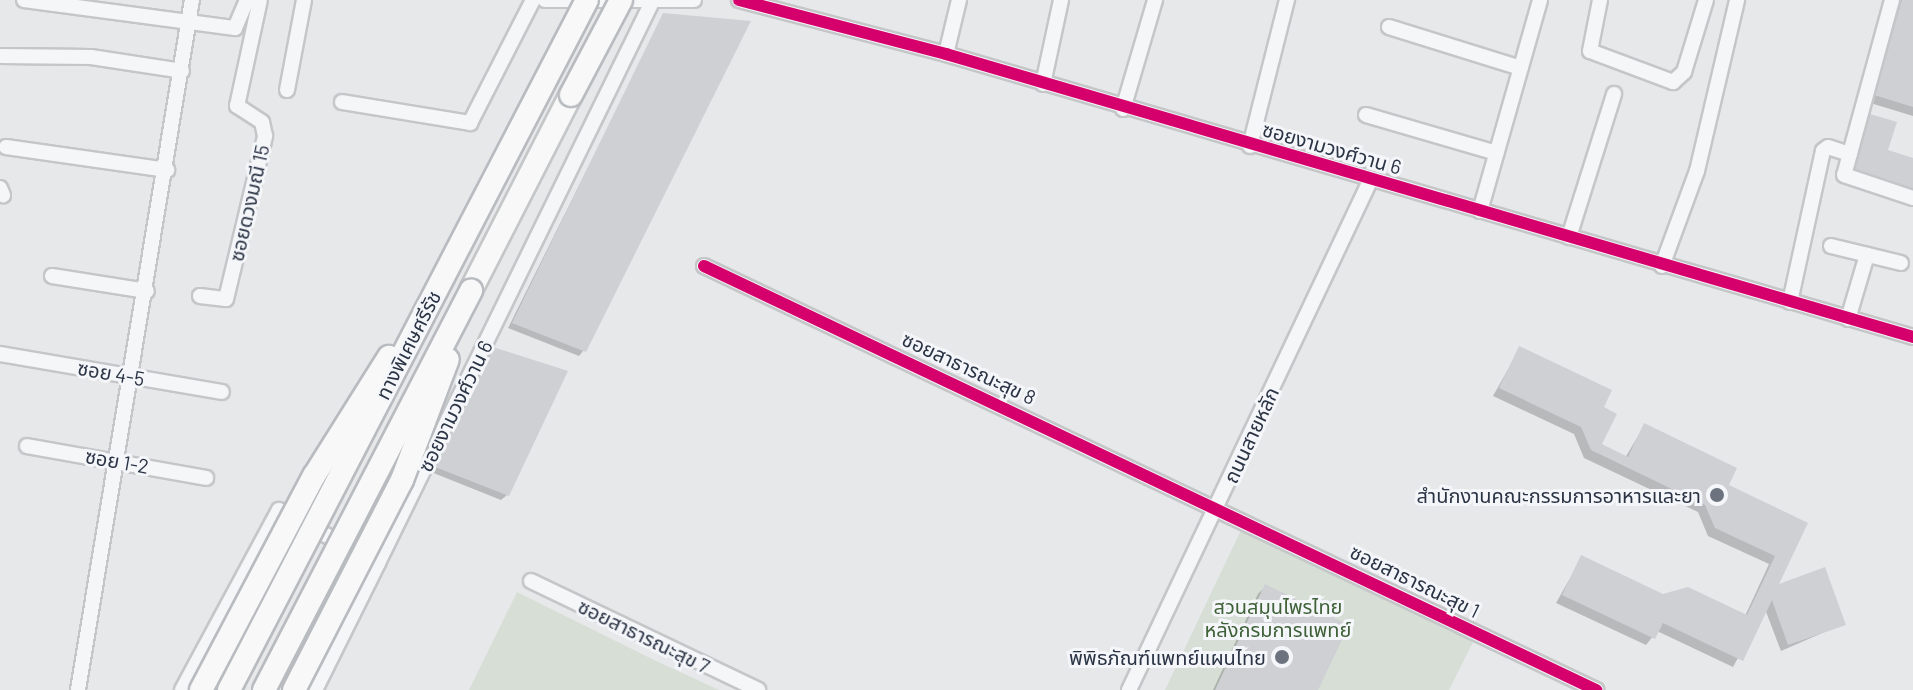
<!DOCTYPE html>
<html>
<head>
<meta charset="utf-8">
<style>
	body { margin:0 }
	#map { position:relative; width:1913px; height:690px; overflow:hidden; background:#e6e8ea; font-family:Barlow,"Noto Sans Thai",sans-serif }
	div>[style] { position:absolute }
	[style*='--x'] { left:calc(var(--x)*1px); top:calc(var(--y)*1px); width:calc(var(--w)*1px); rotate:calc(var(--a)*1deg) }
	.green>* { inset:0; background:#d6ded6 }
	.shadow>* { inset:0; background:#0003 }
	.building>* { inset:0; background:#ced0d3 }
	.roads { filter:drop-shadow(2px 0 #c4c6c8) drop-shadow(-2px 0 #c4c6c8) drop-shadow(0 2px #c4c6c8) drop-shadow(0 -2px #c4c6c8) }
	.minor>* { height:14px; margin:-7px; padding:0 7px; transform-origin:7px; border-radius:7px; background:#f5f6f7 }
	.highway>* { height:22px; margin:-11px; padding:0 11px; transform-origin:11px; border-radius:11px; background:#f8f8f8 }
	.bridges { filter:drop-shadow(2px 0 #b8bbbf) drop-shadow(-2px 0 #b8bbbf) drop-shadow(0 2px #b8bbbf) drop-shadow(0 -2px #b8bbbf) }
	.highway-bridge>* { height:22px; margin:-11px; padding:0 11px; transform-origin:11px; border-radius:11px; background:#f8f8f8 }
	.cycleway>* { height:12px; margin:-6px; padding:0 6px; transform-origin:6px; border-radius:6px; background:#d6006c }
	.dots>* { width:22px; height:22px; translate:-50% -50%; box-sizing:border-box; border:4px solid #f4f6f9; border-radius:50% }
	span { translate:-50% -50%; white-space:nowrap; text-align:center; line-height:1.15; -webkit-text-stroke:6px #f4f6f9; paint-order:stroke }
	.street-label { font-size:20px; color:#2b3445 }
	.poi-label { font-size:20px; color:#2b3445 }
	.right { translate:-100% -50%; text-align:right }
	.park-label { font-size:20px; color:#3f6138 }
</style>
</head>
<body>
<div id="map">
	<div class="green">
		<div style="clip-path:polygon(1243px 526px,1476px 636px,1449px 690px,1165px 690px)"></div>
		<div style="clip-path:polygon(517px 592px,654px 660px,719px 690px,469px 690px)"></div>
	</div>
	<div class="shadow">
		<div style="clip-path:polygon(1898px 0,1913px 0,1913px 116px,1867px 102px)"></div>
		<div style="clip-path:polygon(664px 15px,584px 350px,579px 356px,508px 328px)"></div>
		<div style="clip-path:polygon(1870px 116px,1886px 152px,1913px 160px,1913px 199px,1846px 179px,1863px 124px)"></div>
		<div style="clip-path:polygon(1520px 348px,1602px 408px,1599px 445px,1625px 458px,1644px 426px,1726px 486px,1806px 524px,1775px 587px,1843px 624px,1781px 651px,1765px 609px,1733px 667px,1657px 631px,1646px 645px,1556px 603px,1582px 557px,1663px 596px,1745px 616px,1769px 564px,1708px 536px,1698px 512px,1584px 458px,1574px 434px,1493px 396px)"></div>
		<div style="clip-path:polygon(494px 349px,507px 495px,501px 500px,431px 472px)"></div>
		<div style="clip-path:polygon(1266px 586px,1316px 690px,1213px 690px,1258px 594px)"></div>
	</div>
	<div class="building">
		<div style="clip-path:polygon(1902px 0,1913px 0,1913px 107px,1874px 95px)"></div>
		<div style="clip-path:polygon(663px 13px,751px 21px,586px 352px,512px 323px)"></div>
		<div style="clip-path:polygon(1870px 114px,1897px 122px,1888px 150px,1913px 158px,1913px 189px,1853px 171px)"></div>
		<div style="clip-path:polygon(1519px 346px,1612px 390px,1604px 407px,1617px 414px,1602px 444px,1628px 457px,1644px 423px,1737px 468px,1729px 485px,1808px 523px,1779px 584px,1825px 567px,1846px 625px,1788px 645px,1772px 600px,1743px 661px,1663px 623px,1655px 639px,1562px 595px,1581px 555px,1663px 594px,1688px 587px,1747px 615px,1775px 556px,1715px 528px,1705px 505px,1591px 450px,1581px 427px,1499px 388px)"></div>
		<div style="clip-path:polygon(493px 347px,568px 371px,509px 496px,435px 467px)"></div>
		<div style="clip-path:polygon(1265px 584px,1349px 625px,1318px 690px,1215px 690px)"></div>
	</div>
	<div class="roads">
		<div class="minor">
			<div style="--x:24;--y:0;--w:213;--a:7.6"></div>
			<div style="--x:235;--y:28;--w:30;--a:-67"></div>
			<div style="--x:545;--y:0;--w:149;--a:0"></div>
			<div style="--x:739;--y:0;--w:214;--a:14.6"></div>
			<div style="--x:946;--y:54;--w:1008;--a:16.31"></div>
			<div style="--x:1600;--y:0;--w:52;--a:101.1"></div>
			<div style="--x:1590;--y:51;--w:89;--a:20.5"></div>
			<div style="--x:1673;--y:82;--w:15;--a:-42"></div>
			<div style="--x:1684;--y:72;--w:75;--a:-73"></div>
			<div style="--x:1892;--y:0;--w:181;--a:105.3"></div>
			<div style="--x:1844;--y:175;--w:73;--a:18.4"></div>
			<div style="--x:1389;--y:27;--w:138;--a:17.3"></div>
			<div style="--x:946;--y:54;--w:56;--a:-76.5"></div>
			<div style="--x:1;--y:56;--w:90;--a:0.6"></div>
			<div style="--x:91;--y:57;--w:92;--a:8.7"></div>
			<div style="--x:1043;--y:84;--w:86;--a:-77.9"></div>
			<div style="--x:287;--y:90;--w:92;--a:-79.3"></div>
			<div style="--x:342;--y:102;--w:130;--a:9.3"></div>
			<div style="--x:470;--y:123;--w:138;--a:-62.9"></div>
			<div style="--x:1123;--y:109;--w:114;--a:-73.6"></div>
			<div style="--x:1366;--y:115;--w:136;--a:16.2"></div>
			<div style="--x:1250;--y:146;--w:151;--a:-75.8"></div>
			<div style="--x:6;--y:147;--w:163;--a:8.1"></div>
			<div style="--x:0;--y:188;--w:8;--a:67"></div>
			<div style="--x:1480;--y:211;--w:219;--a:-74.1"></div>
			<div style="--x:1569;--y:237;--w:150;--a:-72.5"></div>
			<div style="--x:1831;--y:246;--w:72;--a:13.7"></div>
			<div style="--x:704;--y:266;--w:988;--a:25.42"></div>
			<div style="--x:1662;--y:266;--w:101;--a:-69.8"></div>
			<div style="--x:1697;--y:171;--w:176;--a:-76.8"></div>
			<div style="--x:52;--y:276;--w:96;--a:9"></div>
			<div style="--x:200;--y:296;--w:26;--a:7"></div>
			<div style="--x:226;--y:299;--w:168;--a:-76.5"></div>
			<div style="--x:265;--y:136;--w:14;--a:-102"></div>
			<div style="--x:262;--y:122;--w:30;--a:-147"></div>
			<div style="--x:237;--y:106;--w:108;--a:-77.8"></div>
			<div style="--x:1790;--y:302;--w:155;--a:-77.7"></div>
			<div style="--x:1823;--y:151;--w:6;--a:-39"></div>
			<div style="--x:1828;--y:147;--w:23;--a:18"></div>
			<div style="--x:1848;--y:319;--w:67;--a:-73.5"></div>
			<div style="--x:0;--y:354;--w:225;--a:9.7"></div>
			<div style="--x:27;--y:446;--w:182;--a:10.1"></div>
			<div style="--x:531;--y:581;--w:252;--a:25.6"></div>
			<div style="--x:78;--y:690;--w:699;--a:-80.62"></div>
			<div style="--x:182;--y:690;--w:204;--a:-61.7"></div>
			<div style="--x:279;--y:510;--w:112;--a:28.2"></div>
			<div style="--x:378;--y:563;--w:624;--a:-63.97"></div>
			<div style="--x:315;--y:690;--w:142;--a:-63.6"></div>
			<div style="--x:1129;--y:690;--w:565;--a:-64.66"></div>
		</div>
		<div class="highway">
			<div style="--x:471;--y:290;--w:219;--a:-62.9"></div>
		</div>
	</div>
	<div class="bridges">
		<div class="highway-bridge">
			<div style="--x:571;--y:95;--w:107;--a:-62.2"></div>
			<div style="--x:201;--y:690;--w:242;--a:-62.2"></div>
			<div style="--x:314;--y:476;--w:141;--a:-57.8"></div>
			<div style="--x:229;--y:690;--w:777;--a:-62.58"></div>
			<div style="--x:264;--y:690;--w:450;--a:-62.6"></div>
			<div style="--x:294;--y:690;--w:236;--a:-62.8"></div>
			<div style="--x:402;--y:480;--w:129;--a:-69.2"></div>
		</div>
	</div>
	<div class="cycleway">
		<div style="--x:739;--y:0;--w:214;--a:14.6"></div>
		<div style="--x:946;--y:54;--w:1008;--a:16.31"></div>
		<div style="--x:704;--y:266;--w:988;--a:25.42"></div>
	</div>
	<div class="dots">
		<div style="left:1717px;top:495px;background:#6c737f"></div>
		<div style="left:1282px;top:657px;background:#6c737f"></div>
	</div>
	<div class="street-label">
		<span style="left:1332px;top:148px;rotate:16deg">ซอยงามวงศ์วาน 6</span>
		<span style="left:249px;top:203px;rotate:-77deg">ซอยดวงมณี 15</span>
		<span style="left:408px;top:345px;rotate:-63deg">ทางพิเศษศรีรัช</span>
		<span style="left:969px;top:368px;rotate:25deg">ซอยสาธารณะสุข 8</span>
		<span style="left:111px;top:373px;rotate:10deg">ซอย 4-5</span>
		<span style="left:455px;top:406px;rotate:-64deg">ซอยงามวงศ์วาน 6</span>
		<span style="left:1251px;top:435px;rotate:-65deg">ถนนสายหลัก</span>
		<span style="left:117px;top:461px;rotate:10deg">ซอย 1-2</span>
		<span style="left:1415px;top:581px;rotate:26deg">ซอยสาธารณะสุข 1</span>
		<span style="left:644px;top:636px;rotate:26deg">ซอยสาธารณะสุข 7</span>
	</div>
	<div class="poi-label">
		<span class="right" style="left:1701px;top:495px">สำนักงานคณะกรรมการอาหารและยา</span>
		<span class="right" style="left:1266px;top:657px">พิพิธภัณฑ์แพทย์แผนไทย</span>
	</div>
	<div class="park-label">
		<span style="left:1278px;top:618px">สวนสมุนไพรไทย<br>หลังกรมการแพทย์</span>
	</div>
</div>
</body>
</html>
